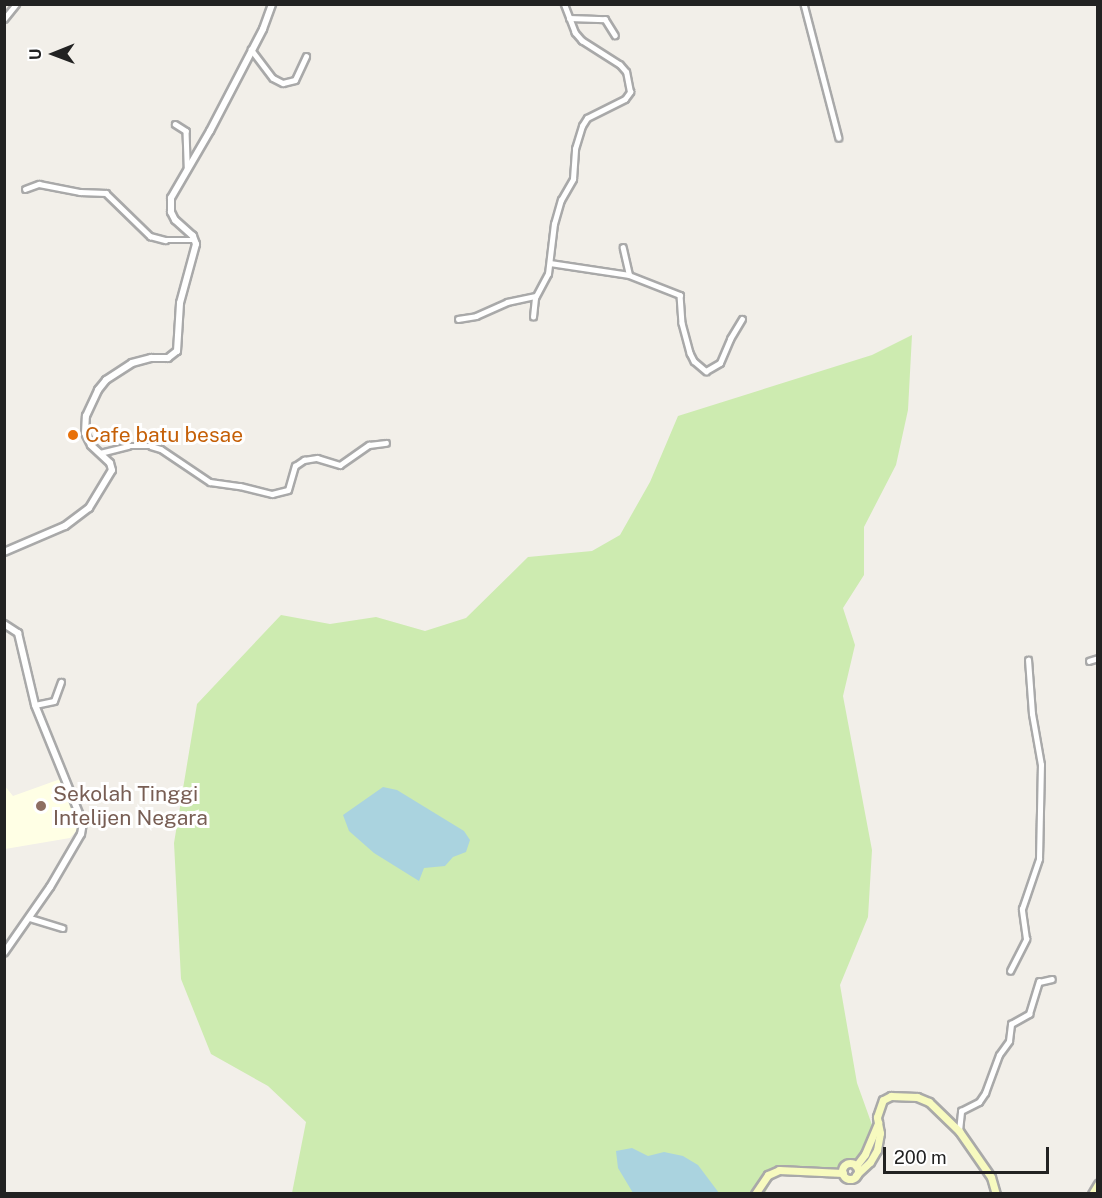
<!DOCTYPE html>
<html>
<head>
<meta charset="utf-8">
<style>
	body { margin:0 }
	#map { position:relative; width:1102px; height:1198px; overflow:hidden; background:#f2efe9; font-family:"Public Sans",sans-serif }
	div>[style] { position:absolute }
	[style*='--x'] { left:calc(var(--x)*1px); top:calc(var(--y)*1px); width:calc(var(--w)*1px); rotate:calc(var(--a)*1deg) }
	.education>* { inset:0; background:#ffffe5 }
	.grass>* { inset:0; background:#cdebb0 }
	.water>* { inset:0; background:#aad3df }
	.roads { filter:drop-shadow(2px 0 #a9a9a9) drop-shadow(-2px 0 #a9a9a9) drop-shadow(0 2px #a9a9a9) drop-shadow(0 -2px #a9a9a9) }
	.minor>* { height:4.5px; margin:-2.25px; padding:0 2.25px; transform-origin:2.25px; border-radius:2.25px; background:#fff }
	.tertiary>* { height:6px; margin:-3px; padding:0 3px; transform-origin:3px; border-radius:3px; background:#fff }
	.secondary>* { height:7px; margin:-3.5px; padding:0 3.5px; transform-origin:3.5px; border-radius:3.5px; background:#f7fabf }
	.secondary>.ring { margin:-3.5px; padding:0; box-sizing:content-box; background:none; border:7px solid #f7fabf; border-radius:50% }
	.dots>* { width:16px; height:16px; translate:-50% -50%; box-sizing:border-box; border:3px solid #fff; border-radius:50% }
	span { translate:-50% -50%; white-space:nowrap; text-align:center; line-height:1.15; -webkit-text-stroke:6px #fff; paint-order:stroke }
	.food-label { font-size:21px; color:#c56008 }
	.left { translate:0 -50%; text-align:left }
	.education-label { font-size:21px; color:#785e54 }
	.frame { position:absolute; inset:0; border:6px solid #222; pointer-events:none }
	.north { position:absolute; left:24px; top:24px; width:60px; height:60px; -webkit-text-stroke:4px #fff; paint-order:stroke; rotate:269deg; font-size:16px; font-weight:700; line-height:24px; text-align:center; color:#222 }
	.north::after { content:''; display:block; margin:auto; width:21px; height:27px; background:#222; clip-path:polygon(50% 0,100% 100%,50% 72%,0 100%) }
	.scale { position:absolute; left:883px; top:1147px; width:166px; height:27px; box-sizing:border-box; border:3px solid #222; border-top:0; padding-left:8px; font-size:18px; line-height:21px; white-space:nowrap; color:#222; -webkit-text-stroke:4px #fff; paint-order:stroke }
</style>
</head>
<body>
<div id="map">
	<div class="education">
		<div style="clip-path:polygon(66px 777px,81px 815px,79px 828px,70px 838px,5px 849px,4px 785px,13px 796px)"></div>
	</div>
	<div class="grass">
		<div style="clip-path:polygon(912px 335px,908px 410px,896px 465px,864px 527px,864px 575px,843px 608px,855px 645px,843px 696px,872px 850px,868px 917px,840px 985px,857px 1083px,876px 1136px,870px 1156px,839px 1170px,778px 1169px,765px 1193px,292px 1193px,306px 1122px,268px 1086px,211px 1054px,181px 979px,174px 843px,197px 704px,281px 615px,330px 624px,376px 617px,425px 631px,466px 618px,528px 557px,592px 551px,620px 535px,650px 482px,678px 416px,872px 355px)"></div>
	</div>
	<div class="water">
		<div style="clip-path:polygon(383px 787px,397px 790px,464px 831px,470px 840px,466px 852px,453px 857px,445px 866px,424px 868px,419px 881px,374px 853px,349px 831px,343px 815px)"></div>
		<div style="clip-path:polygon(632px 1148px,648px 1156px,664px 1152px,683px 1156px,698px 1165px,719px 1193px,633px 1193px,618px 1168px,616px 1151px)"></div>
	</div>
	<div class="roads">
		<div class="minor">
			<div style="--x:804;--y:4;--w:138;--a:75.4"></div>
			<div style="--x:569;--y:18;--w:36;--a:2"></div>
			<div style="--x:605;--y:19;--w:19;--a:58"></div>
			<div style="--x:4;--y:19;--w:19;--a:-51"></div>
			<div style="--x:251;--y:49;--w:36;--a:53"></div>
			<div style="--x:273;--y:78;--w:11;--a:27"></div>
			<div style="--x:283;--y:83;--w:12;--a:-14"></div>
			<div style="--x:295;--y:80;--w:26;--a:-65"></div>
			<div style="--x:175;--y:124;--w:13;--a:32"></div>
			<div style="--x:186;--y:131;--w:38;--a:88"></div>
			<div style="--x:25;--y:189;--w:15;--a:-20"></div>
			<div style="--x:39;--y:184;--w:42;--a:11"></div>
			<div style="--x:80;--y:192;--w:26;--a:2"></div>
			<div style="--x:106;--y:193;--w:62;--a:44.3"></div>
			<div style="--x:150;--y:236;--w:16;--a:15"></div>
			<div style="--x:165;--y:240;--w:30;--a:0"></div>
			<div style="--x:550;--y:263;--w:80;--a:8.6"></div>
			<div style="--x:629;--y:275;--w:28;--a:-103"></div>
			<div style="--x:629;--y:275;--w:55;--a:21.4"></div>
			<div style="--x:680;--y:295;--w:28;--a:86"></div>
			<div style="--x:682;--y:323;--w:31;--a:75"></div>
			<div style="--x:690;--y:353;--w:9;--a:63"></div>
			<div style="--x:694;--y:361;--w:16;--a:40"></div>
			<div style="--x:706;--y:371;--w:16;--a:-30"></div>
			<div style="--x:720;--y:363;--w:26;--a:-67"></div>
			<div style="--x:730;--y:339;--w:23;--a:-59"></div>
			<div style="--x:533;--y:317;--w:19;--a:-84"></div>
			<div style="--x:535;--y:298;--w:27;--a:-62"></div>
			<div style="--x:548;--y:274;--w:50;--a:-83.2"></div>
			<div style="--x:554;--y:224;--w:25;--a:-74"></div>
			<div style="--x:561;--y:200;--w:24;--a:-60"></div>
			<div style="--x:573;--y:179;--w:30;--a:-86"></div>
			<div style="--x:575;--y:149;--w:24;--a:-73"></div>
			<div style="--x:582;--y:126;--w:9;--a:-58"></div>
			<div style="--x:587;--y:118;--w:42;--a:-26.6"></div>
			<div style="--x:625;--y:99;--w:9;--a:-54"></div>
			<div style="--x:630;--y:92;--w:20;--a:-101"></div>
			<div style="--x:626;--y:72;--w:9;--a:-131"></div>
			<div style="--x:620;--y:65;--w:45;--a:-147.7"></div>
			<div style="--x:582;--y:41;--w:11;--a:-131"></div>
			<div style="--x:575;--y:33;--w:31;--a:-111"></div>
			<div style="--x:458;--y:319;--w:18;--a:-9"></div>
			<div style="--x:476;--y:316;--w:34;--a:-24"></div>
			<div style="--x:507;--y:302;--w:29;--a:-12"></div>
			<div style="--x:100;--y:453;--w:29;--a:-14"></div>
			<div style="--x:128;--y:446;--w:23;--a:0"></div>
			<div style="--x:151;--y:446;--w:10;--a:17"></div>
			<div style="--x:161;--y:449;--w:59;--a:34"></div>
			<div style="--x:210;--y:482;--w:30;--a:8"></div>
			<div style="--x:240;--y:486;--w:33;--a:14"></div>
			<div style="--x:272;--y:494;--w:16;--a:-14"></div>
			<div style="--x:288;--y:490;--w:25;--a:-74"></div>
			<div style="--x:295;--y:466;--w:11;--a:-34"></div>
			<div style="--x:304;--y:460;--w:13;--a:-9"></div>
			<div style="--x:317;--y:458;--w:24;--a:17"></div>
			<div style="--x:340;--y:465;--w:35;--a:-35"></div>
			<div style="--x:369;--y:445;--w:17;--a:-7"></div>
			<div style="--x:1089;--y:661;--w:9;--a:-18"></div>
			<div style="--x:35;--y:705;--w:19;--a:-12"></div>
			<div style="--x:54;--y:701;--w:20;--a:-70"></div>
			<div style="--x:30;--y:918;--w:34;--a:17"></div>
			<div style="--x:1010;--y:971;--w:36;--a:-63"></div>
			<div style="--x:1026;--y:939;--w:30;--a:-98"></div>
			<div style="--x:1022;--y:909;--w:53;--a:-71.2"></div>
			<div style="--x:1039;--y:859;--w:94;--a:-88.8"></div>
			<div style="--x:1041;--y:765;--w:52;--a:-100"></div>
			<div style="--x:1032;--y:714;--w:54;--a:-94.2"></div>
			<div style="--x:959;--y:1131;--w:20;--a:-84"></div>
			<div style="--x:961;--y:1111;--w:20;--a:-27"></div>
			<div style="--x:979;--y:1102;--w:11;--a:-56"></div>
			<div style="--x:985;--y:1093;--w:40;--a:-69.8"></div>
			<div style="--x:999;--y:1055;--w:17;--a:-54"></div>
			<div style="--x:1009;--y:1041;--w:17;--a:-83"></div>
			<div style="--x:1011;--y:1024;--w:21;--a:-29"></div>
			<div style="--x:1029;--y:1014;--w:34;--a:-73"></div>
			<div style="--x:1039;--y:982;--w:13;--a:-13"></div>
		</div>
		<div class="tertiary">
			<div style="--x:4;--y:552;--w:66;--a:-23.1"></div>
			<div style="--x:65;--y:526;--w:30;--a:-37"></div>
			<div style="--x:89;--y:508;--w:44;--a:-58.8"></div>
			<div style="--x:112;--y:470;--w:7;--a:-106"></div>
			<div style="--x:110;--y:463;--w:26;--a:-137"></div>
			<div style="--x:91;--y:445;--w:13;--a:-117"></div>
			<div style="--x:85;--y:433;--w:17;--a:-87"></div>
			<div style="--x:86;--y:416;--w:29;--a:-65"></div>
			<div style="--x:98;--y:390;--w:13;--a:-51"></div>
			<div style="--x:106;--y:380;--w:31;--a:-33"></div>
			<div style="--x:132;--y:363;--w:20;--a:-15"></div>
			<div style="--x:151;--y:358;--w:17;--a:0"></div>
			<div style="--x:168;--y:358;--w:11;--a:-38"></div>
			<div style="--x:177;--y:351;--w:48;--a:-86.4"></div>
			<div style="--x:180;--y:303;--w:61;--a:-74.8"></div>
			<div style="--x:196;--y:244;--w:9;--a:-111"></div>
			<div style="--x:193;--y:236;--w:24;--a:-138"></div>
			<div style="--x:175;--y:220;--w:9;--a:-117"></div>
			<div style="--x:171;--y:212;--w:14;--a:-90"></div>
			<div style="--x:171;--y:198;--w:78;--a:-59.8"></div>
			<div style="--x:210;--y:131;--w:115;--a:-62.5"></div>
			<div style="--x:263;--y:29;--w:27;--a:-70"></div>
			<div style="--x:4;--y:624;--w:17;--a:33"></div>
			<div style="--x:18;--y:633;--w:74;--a:76.7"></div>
			<div style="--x:35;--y:705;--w:127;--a:67.9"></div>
			<div style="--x:83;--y:823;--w:11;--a:100"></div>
			<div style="--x:81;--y:834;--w:61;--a:120.3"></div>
			<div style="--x:50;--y:887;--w:80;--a:124.9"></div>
		</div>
		<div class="secondary">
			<div class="ring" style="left:842px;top:1163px;width:9px;height:9px"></div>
			<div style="--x:856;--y:1166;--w:15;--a:-53"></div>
			<div style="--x:865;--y:1154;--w:34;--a:-67"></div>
			<div style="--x:856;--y:1175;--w:19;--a:-43"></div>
			<div style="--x:870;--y:1162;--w:14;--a:-60"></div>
			<div style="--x:877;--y:1150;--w:17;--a:-80"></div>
			<div style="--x:880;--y:1133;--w:16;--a:-101"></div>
			<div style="--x:877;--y:1117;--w:18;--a:-71"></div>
			<div style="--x:883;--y:1100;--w:9;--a:-27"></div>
			<div style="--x:891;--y:1096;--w:26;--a:2"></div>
			<div style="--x:917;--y:1097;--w:13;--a:23"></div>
			<div style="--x:929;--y:1102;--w:42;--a:44"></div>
			<div style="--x:959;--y:1131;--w:56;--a:55.2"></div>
			<div style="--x:991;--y:1177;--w:18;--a:74"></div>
			<div style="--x:755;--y:1194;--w:23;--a:-56"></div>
			<div style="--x:768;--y:1175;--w:12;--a:-24"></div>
			<div style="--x:779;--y:1170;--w:64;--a:2.7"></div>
			<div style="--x:1092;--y:1194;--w:12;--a:-59"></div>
		</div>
	</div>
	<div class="dots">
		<div style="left:73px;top:435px;background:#e8710a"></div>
		<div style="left:41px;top:806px;background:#8d6e63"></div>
	</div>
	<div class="food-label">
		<span class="left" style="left:85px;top:435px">Cafe batu besae</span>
	</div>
	<div class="education-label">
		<span class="left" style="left:53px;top:806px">Sekolah Tinggi<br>Intelijen Negara</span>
	</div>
	<div class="frame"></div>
	<div class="north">U</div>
	<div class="scale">200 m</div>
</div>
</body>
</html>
